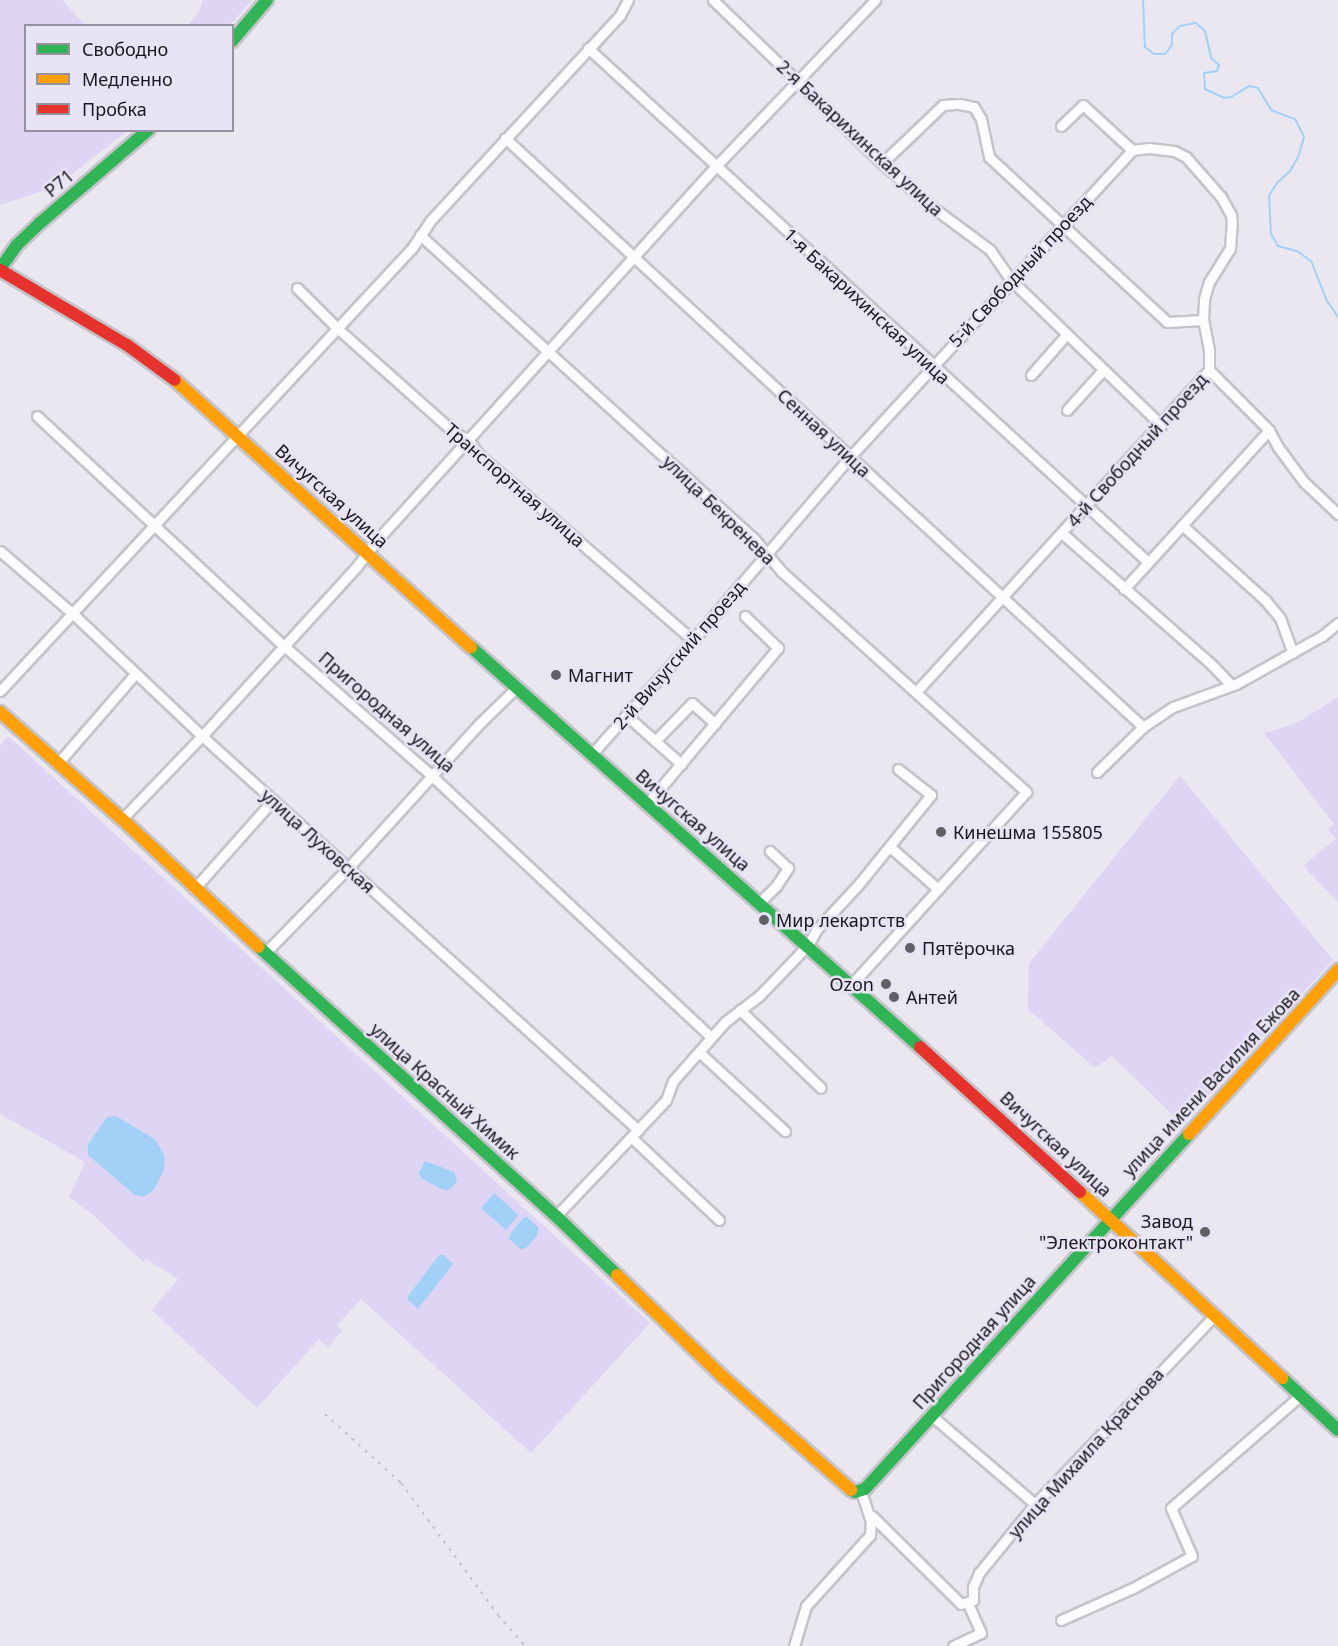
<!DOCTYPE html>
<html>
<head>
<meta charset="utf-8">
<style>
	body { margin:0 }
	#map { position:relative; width:1338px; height:1646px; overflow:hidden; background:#eae7f1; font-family:"Noto Sans",sans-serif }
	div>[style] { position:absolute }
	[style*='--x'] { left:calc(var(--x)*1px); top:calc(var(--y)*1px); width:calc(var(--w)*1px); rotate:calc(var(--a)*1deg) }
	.green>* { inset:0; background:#ded5f4 }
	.water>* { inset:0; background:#a3d0f7 }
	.stream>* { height:2px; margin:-1px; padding:0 1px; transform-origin:1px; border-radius:1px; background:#a3d0f7 }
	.roads { filter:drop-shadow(2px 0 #c5c3ca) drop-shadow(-2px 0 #c5c3ca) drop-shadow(0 2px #c5c3ca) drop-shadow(0 -2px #c5c3ca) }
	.street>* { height:9px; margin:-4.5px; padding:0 4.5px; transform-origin:4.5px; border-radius:4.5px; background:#fcfbfd }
	.fast>* { height:12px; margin:-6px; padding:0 6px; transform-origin:6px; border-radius:6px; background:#30b455 }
	.slow>* { height:12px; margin:-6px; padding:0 6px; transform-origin:6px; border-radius:6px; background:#ff9f0a }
	.jam>* { height:12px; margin:-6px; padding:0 6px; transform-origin:6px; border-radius:6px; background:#e5322d }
	.rail>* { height:2px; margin-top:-1px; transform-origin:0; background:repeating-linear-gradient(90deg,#c3c2c5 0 3px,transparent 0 9px) }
	.dots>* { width:16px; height:16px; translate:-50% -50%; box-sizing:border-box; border:3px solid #e8e3f5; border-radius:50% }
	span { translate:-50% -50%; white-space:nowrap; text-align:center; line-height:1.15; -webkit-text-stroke:5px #e8e3f5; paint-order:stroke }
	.street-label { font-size:18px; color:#19171d }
	.poi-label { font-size:18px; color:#19171d }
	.left { translate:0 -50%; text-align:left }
	.right { translate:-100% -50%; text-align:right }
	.legend { position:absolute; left:24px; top:24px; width:210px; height:108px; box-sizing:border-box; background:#e8e3f5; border:2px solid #95919f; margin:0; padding:8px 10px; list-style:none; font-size:18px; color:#19171d }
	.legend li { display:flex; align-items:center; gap:12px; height:30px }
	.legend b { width:30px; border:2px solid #95919f }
</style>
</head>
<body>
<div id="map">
	<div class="green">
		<div style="clip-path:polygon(0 0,62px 0,85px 25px,26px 26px,26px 130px,127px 131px,57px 186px,0 205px)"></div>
		<div style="clip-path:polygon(203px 0,252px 0,230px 25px,188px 25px,199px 12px)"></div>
		<div style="clip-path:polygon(1338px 697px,1338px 902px,1306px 869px,1305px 864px,1336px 839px,1328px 829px,1334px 824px,1264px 733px,1297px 723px)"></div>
		<div style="clip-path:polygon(8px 736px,650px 1323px,531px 1453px,361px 1299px,337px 1325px,342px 1331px,328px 1348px,319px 1339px,257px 1408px,152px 1310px,178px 1279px,146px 1259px,143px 1262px,93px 1215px,69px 1197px,85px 1162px,0 1114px,0 746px)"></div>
		<div style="clip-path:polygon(1180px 776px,1333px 960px,1182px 1124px,1112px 1056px,1095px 1068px,1028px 1009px,1029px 963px)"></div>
	</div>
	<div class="water">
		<div style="clip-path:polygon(116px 1116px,156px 1140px,165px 1157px,164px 1170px,153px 1191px,143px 1197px,135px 1195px,88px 1155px,88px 1145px,107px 1117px)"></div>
		<div style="clip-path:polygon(425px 1161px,454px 1172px,457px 1180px,453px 1187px,446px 1191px,422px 1179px,419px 1173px)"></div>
		<div style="clip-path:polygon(494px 1193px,519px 1215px,506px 1230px,481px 1208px)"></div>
		<div style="clip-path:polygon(524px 1217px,528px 1218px,539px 1228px,537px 1236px,526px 1248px,521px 1249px,509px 1239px,511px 1233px)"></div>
		<div style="clip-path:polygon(439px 1255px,444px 1255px,453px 1264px,418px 1309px,407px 1299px,409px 1295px)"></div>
	</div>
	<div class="stream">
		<div style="--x:1143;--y:0;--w:47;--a:87.6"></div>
		<div style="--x:1145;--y:47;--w:11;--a:38"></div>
		<div style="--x:1154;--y:54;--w:11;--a:0"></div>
		<div style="--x:1165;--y:54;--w:11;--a:-52"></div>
		<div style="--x:1172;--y:45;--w:11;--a:-90"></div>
		<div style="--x:1172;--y:34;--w:11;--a:-45"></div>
		<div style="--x:1180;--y:26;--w:16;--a:-11"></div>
		<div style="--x:1196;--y:23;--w:12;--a:42"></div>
		<div style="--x:1205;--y:31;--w:28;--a:77"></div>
		<div style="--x:1211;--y:58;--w:11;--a:41"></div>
		<div style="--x:1219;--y:65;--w:6;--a:108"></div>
		<div style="--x:1217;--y:71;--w:13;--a:171"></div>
		<div style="--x:1204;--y:73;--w:16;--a:86"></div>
		<div style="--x:1205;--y:89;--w:21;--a:25"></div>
		<div style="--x:1224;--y:98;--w:7;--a:-8"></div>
		<div style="--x:1231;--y:97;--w:21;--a:-31"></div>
		<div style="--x:1249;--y:86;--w:9;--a:13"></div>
		<div style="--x:1258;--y:88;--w:26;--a:59"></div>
		<div style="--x:1271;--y:110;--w:26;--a:21"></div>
		<div style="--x:1295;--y:119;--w:20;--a:63"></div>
		<div style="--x:1304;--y:137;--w:19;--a:106"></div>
		<div style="--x:1299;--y:155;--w:18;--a:119"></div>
		<div style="--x:1290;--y:171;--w:18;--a:137"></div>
		<div style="--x:1277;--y:183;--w:15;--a:122"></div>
		<div style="--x:1269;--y:196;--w:38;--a:87"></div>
		<div style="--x:1271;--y:234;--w:14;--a:60"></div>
		<div style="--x:1278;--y:246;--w:20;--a:15"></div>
		<div style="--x:1297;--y:251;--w:17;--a:36"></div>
		<div style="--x:1311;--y:261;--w:43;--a:68.2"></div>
		<div style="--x:1327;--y:301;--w:19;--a:55"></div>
	</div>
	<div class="roads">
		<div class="street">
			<div style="--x:713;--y:0;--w:235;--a:44"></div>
			<div style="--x:882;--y:163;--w:65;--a:41.3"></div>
			<div style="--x:931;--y:206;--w:74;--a:36.7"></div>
			<div style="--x:990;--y:250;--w:37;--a:55"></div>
			<div style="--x:1011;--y:280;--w:209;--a:44"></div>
			<div style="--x:588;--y:48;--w:760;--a:42.55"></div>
			<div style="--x:1061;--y:126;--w:30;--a:-44"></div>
			<div style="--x:1083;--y:105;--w:67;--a:42.6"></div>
			<div style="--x:505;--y:138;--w:868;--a:42.71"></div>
			<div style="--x:882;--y:163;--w:84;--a:-43.6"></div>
			<div style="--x:943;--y:105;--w:16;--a:-4"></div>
			<div style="--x:959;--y:104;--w:15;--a:11"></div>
			<div style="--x:974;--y:107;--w:14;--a:60"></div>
			<div style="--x:981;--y:119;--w:39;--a:78"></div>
			<div style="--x:989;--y:157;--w:243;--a:42.8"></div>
			<div style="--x:1167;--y:322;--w:36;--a:-3"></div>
			<div style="--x:420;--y:235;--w:453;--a:42.3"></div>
			<div style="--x:755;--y:540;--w:42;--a:49.8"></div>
			<div style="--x:782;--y:572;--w:329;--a:42"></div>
			<div style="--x:1026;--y:792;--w:259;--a:132.2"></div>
			<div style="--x:297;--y:288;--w:57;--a:45"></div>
			<div style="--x:337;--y:328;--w:159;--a:41.7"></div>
			<div style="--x:456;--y:434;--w:13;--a:23"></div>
			<div style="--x:468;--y:439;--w:18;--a:56"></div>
			<div style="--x:478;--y:454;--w:284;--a:40.9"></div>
			<div style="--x:1209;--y:370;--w:85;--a:45"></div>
			<div style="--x:1269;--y:430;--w:19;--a:62"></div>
			<div style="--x:1278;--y:447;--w:44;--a:53.4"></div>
			<div style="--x:1304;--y:482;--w:47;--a:43.3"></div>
			<div style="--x:1031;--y:375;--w:53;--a:-48.8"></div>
			<div style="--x:1067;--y:410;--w:54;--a:-48"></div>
			<div style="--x:37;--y:416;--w:336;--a:43"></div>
			<div style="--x:283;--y:645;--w:198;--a:41.3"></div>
			<div style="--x:432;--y:776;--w:382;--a:43.1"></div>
			<div style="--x:1182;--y:525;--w:112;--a:42.1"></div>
			<div style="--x:1265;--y:600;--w:23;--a:50"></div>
			<div style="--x:1280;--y:618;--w:37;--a:70"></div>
			<div style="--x:1063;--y:534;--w:198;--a:41.3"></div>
			<div style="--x:1212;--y:665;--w:28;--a:46"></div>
			<div style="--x:0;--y:551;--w:94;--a:40.7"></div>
			<div style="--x:71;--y:612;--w:180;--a:43.4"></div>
			<div style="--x:202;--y:736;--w:588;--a:42.1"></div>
			<div style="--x:1124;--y:589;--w:215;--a:-47.6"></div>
			<div style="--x:0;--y:691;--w:605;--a:-47.08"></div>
			<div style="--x:412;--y:248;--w:32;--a:-56"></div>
			<div style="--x:430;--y:221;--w:280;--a:-47.3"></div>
			<div style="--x:620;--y:15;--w:17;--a:-62"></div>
			<div style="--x:916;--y:692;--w:435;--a:-47.7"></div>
			<div style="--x:1209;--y:370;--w:20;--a:-90"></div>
			<div style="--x:1209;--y:350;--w:31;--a:-101"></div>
			<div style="--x:1203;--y:320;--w:21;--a:-87"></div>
			<div style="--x:1204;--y:299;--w:18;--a:-74"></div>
			<div style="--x:1209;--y:282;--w:39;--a:-58"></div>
			<div style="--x:1230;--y:249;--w:26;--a:-86"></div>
			<div style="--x:1232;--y:223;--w:8;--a:-97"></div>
			<div style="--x:1231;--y:215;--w:21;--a:-119"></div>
			<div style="--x:1221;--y:197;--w:53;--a:-131.2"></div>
			<div style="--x:1186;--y:157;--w:13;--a:-153"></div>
			<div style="--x:1174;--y:151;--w:25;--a:-173"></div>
			<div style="--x:1149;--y:148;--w:17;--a:173"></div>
			<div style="--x:626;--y:715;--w:74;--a:41.7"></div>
			<div style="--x:655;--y:741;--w:53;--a:-45.8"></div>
			<div style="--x:692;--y:703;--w:31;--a:42"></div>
			<div style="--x:591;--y:755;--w:154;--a:-48.4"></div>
			<div style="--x:693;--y:640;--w:240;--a:-49.4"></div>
			<div style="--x:849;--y:458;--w:418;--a:-47.4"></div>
			<div style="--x:58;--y:763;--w:118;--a:-49.1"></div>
			<div style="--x:1097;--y:772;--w:64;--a:-44.4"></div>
			<div style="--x:1143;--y:727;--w:36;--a:-34"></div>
			<div style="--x:1173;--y:707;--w:67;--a:-20.1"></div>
			<div style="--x:1236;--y:684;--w:98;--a:-29.2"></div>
			<div style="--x:1322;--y:636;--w:21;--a:-39"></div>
			<div style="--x:647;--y:804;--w:204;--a:-50"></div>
			<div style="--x:778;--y:648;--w:46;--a:-135.9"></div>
			<div style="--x:122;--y:819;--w:115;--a:-46.1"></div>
			<div style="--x:202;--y:736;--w:230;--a:-47.6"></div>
			<div style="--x:357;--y:566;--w:36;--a:-52"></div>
			<div style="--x:379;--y:538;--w:502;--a:-47.83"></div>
			<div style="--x:716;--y:166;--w:230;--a:-46.2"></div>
			<div style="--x:890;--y:847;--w:64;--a:41.2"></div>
			<div style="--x:194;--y:889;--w:119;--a:-48.4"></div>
			<div style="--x:760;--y:902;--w:23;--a:-45"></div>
			<div style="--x:776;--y:886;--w:22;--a:-56"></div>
			<div style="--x:788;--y:868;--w:25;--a:-137"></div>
			<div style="--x:265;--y:953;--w:119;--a:-45.7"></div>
			<div style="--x:348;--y:868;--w:196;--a:-47.7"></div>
			<div style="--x:480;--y:723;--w:52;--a:-44.2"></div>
			<div style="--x:740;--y:1010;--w:112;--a:43.9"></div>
			<div style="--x:699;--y:1052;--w:117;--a:42.6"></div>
			<div style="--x:631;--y:1137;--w:121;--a:43.3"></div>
			<div style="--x:556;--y:1216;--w:160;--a:-46.5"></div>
			<div style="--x:666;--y:1100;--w:20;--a:-70"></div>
			<div style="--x:673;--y:1081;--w:79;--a:-48.6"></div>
			<div style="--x:725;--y:1022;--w:44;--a:-37.6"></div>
			<div style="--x:760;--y:995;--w:69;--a:-46.2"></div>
			<div style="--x:808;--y:945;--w:18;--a:-61"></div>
			<div style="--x:817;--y:929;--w:60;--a:-47"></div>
			<div style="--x:858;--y:885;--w:116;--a:-51"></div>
			<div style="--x:931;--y:795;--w:42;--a:-141.8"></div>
			<div style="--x:932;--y:1416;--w:135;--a:40.5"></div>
			<div style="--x:872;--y:1516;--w:125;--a:44.7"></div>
			<div style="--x:961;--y:1604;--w:13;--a:-18"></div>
			<div style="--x:973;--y:1600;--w:13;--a:-90"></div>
			<div style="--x:973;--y:1587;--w:15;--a:-67"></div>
			<div style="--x:979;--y:1573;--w:89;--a:-50.9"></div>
			<div style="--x:1035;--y:1504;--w:261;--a:-46.4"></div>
			<div style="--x:1061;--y:1620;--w:79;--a:-24"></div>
			<div style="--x:1133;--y:1588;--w:67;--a:-28.5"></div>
			<div style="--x:1192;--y:1556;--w:52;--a:-113.6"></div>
			<div style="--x:1171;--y:1508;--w:172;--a:-41"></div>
			<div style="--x:794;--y:1646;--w:42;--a:-73.3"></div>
			<div style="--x:806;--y:1606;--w:96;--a:-48"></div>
			<div style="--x:870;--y:1535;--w:13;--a:-86"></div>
			<div style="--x:871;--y:1522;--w:33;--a:-108"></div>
			<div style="--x:953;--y:1646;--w:31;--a:-25"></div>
			<div style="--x:981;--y:1633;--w:34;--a:-114"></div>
		</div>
		<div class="fast">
			<div style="--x:232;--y:41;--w:54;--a:-49.5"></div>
			<div style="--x:0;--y:269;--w:29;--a:-55"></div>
			<div style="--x:17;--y:245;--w:32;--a:-44"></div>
			<div style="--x:40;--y:223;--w:143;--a:-40.7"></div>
			<div style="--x:471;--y:647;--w:601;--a:41.7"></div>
			<div style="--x:259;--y:947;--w:401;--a:42.2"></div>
			<div style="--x:556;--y:1216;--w:85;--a:44"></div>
			<div style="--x:1282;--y:1378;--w:76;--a:42.9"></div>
			<div style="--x:851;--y:1490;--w:4;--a:27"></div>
			<div style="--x:855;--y:1492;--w:10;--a:-17"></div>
			<div style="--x:865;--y:1489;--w:481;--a:-47.6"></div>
		</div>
		<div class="slow">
			<div style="--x:175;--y:380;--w:399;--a:42.1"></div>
			<div style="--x:0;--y:712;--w:162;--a:41.3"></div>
			<div style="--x:122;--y:819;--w:187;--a:43.1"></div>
			<div style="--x:1189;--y:1134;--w:222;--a:-47.7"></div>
			<div style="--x:1080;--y:1192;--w:275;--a:42.6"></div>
			<div style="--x:617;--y:1275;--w:147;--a:43.9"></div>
			<div style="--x:723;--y:1377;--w:171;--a:41.4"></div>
		</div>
		<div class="jam">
			<div style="--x:0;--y:270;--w:147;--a:30.6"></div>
			<div style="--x:127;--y:345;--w:59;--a:36.1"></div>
			<div style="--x:920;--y:1047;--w:216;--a:42.2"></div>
		</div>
	</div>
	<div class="rail">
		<div style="--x:325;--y:1414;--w:103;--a:42.2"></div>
		<div style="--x:401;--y:1483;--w:164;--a:53.7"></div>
		<div style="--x:498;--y:1615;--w:41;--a:48.9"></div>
	</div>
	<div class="dots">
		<div style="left:556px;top:675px;background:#626067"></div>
		<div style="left:941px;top:832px;background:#626067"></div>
		<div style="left:764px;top:920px;background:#626067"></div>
		<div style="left:910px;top:948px;background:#626067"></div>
		<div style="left:886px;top:984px;background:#626067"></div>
		<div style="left:894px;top:997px;background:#626067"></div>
		<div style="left:1205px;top:1232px;background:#626067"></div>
	</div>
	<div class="street-label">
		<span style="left:860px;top:138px;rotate:43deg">2-я Бакарихинская улица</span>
		<span style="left:59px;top:183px;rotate:-40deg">Р71</span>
		<span style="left:1020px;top:271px;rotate:-47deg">5-й Свободный проезд</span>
		<span style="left:867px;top:306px;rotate:43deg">1-я Бакарихинская улица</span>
		<span style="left:824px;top:433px;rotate:43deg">Сенная улица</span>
		<span style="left:1137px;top:450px;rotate:-48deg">4-й Свободный проезд</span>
		<span style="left:515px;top:485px;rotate:41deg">Транспортная улица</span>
		<span style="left:332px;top:496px;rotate:42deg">Вичугская улица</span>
		<span style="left:719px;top:510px;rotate:44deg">улица Бекренева</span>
		<span style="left:679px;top:655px;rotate:-49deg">2-й Вичугский проезд</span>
		<span style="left:387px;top:712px;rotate:41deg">Пригородная улица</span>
		<span style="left:693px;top:820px;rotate:41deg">Вичугская улица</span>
		<span style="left:318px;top:841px;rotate:42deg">улица Луховская</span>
		<span style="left:1211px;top:1082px;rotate:-47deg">улица имени Василия Ежова</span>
		<span style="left:445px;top:1091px;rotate:42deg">улица Красный Химик</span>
		<span style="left:1056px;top:1144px;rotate:43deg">Вичугская улица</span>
		<span style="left:974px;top:1342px;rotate:-48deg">Пригородная улица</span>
		<span style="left:1086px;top:1453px;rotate:-48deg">улица Михаила Краснова</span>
	</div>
	<div class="poi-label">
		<span class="left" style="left:568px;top:675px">Магнит</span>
		<span class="left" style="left:953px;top:832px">Кинешма 155805</span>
		<span class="left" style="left:776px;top:920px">Мир лекартств</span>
		<span class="left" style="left:922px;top:948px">Пятёрочка</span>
		<span class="right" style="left:874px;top:984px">Ozon</span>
		<span class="left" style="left:906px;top:997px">Антей</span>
		<span class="right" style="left:1193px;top:1232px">Завод<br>"Электроконтакт"</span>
	</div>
	<ul class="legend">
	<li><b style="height:8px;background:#30b455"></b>Свободно</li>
	<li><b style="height:8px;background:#ff9f0a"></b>Медленно</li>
	<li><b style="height:8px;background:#e5322d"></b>Пробка</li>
	</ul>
</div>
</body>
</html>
